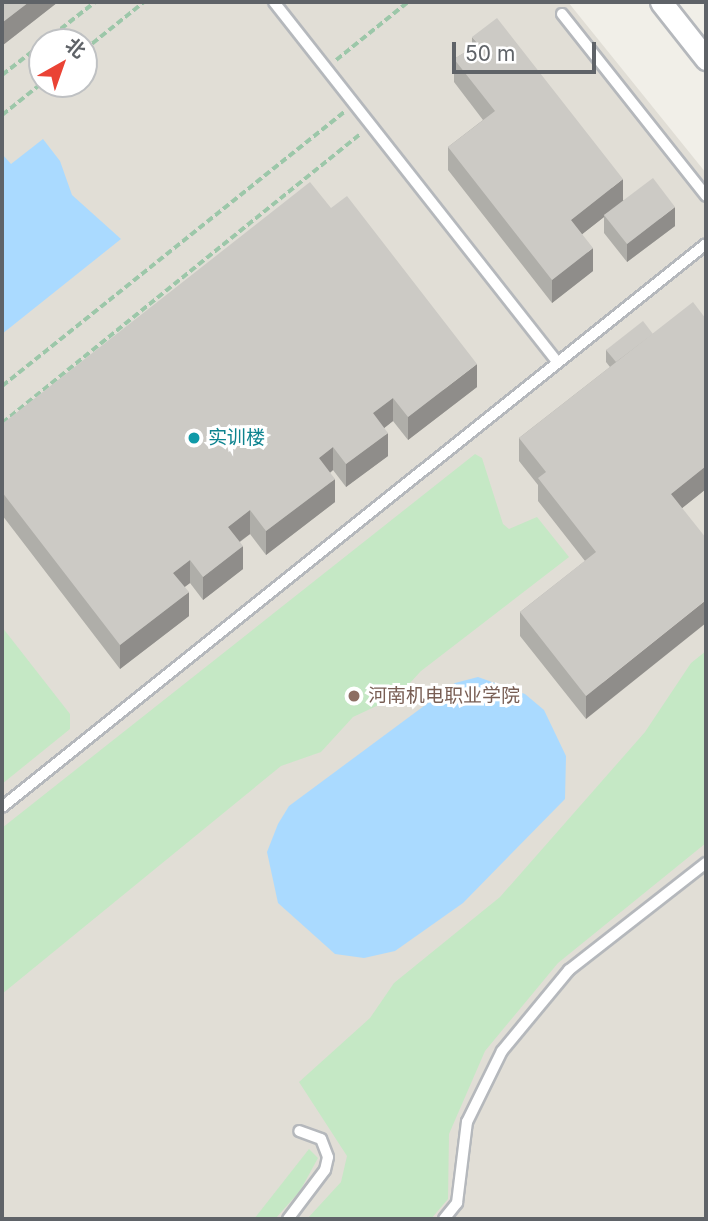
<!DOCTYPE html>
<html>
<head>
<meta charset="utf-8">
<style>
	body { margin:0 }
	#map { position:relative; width:708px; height:1221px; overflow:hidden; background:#f1efe8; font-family:Inter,"Noto Sans SC",sans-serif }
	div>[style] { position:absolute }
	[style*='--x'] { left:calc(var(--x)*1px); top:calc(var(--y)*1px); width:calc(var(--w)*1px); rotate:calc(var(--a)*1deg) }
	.education>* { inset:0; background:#e1ded6 }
	.green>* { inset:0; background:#c5e8c5 }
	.water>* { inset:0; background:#aadaff }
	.path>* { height:3.5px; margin-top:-1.75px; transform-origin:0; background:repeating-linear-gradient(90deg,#9cc7a9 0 7px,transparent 0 10.5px) }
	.roads { filter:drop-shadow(2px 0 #b5b8bc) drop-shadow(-2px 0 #b5b8bc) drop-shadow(0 2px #b5b8bc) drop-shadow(0 -2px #b5b8bc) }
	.service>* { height:10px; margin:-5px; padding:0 5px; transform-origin:5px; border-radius:5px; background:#fff }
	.minor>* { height:21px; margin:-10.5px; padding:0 10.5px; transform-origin:10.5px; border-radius:10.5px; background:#fff }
	.wall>* { inset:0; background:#afaea9 }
	.shaded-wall>* { inset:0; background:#8f8d8a }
	.building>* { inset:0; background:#cccac5 }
	.dots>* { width:19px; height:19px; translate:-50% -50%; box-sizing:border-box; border:4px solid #fff; border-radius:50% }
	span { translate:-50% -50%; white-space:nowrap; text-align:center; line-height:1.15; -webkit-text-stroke:6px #fff; paint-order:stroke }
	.culture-label { font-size:19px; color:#0d838f }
	.left { translate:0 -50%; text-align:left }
	.education-label { font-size:19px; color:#785e54 }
	.frame { position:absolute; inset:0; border:4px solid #5f6368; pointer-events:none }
	.north { position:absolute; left:28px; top:28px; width:70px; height:70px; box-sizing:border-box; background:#fff; border:2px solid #bfc1c3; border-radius:50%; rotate:40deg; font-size:19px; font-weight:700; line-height:28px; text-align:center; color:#5f6368 }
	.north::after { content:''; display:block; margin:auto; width:24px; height:32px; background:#ea4335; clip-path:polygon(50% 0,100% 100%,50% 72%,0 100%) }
	.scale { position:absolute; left:452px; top:42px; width:144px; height:32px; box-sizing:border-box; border:4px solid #5f6368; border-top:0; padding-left:9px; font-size:21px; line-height:24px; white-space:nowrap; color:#5f6368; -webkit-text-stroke:5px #fff; paint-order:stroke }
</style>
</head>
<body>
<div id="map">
	<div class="education">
		<div style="clip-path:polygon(evenodd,2px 2px,568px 2px,706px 173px,706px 1219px,2px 1219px,2px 2px,42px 42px,84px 42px,84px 84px,42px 84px,42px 42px)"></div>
	</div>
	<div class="green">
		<div style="clip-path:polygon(475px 454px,482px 458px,503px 524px,509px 529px,537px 517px,569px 557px,421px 671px,398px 696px,353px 717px,321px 752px,281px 766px,2px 994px,2px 828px)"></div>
		<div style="clip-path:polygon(2px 627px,70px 714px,70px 729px,2px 784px)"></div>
		<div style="clip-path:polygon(706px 651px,706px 843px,558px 963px,485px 1051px,449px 1134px,448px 1199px,431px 1219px,307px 1219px,341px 1182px,347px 1156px,299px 1082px,370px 1018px,394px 983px,500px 897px,645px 732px,691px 663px)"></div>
		<div style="clip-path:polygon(309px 1149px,318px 1158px,300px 1191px,275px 1219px,254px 1219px)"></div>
	</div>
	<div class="water">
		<div style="clip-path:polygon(43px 139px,60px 161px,72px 195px,121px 239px,2px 334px,2px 154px,11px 164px)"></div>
		<div style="clip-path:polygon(478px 677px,525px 694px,544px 710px,566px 756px,565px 799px,463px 903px,395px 951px,364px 958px,335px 954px,278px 903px,267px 852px,278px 824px,289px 806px,455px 683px)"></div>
	</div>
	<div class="path">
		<div style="--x:44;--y:42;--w:65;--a:-38.1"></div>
		<div style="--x:84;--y:50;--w:77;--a:-38.7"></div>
		<div style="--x:336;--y:60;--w:92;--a:-38.9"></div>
		<div style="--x:2;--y:75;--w:51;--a:-37.8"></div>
		<div style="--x:2;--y:115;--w:51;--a:-38.7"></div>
		<div style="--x:2;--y:386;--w:438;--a:-38.7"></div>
		<div style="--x:2;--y:423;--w:461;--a:-38.9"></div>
	</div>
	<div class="roads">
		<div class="service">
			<div style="--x:274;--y:2;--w:456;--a:51.8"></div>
			<div style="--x:562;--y:14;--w:232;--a:51.6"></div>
			<div style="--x:2;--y:807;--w:901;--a:-38.65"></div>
			<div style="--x:288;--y:1219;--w:61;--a:-52.9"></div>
			<div style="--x:325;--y:1170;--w:13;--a:-77"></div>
			<div style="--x:328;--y:1157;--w:19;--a:-111"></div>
			<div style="--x:321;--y:1139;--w:23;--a:-160"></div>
			<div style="--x:444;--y:1219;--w:21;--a:-51"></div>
			<div style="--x:457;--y:1203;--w:82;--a:-83"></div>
			<div style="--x:467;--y:1122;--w:79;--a:-63.8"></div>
			<div style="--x:502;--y:1051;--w:105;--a:-50.4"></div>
			<div style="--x:569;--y:970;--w:174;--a:-38"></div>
		</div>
		<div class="minor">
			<div style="--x:661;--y:2;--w:73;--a:51.7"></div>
		</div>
	</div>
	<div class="wall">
		<div style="clip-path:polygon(2px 2px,58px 2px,3px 45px,2px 44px)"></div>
		<div style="clip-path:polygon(472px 37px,623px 200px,675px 226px,627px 262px,604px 233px,604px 217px,582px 234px,593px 271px,552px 303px,448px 170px,448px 147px,483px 120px,454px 82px,454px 59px,472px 48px)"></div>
		<div style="clip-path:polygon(706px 319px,706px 489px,682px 508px,586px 719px,520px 636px,520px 612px,585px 561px,538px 501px,538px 485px,519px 461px,519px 438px,610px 367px,606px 362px,606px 350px,653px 334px)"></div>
		<div style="clip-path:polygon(477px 387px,408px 440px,393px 421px,384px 428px,388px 456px,346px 487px,333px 470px,330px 473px,335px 502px,266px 555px,250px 534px,240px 542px,243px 569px,203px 600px,190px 583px,184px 587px,189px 616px,120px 669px,2px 515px,2px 424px)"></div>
	</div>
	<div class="shaded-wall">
		<div style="clip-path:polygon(29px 2px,58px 2px,3px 45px,3px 22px)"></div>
		<div style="clip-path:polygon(623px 179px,623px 203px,604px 215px,604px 217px,571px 243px,571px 220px)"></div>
		<div style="clip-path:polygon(675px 207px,675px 226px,627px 262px,627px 244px)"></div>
		<div style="clip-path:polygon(593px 248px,593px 271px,552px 303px,552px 280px)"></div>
		<div style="clip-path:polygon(477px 364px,477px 387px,408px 440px,408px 417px)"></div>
		<div style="clip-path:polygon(393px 398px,393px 421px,373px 437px,373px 413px)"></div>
		<div style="clip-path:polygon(388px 433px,388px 456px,346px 487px,346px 464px)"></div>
		<div style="clip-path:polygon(333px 447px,333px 470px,319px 481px,319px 458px)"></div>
		<div style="clip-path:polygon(706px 466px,706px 489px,671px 517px,671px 494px)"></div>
		<div style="clip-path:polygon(335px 479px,335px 502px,266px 555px,266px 531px)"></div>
		<div style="clip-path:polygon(250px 510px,250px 534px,228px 550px,228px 527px)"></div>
		<div style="clip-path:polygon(243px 546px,243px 569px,203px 600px,203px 577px)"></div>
		<div style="clip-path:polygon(190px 560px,190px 583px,173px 596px,173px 573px)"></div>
		<div style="clip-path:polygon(189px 592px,189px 616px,120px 669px,120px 645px)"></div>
		<div style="clip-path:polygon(706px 600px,706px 623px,586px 719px,586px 696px)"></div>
	</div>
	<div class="building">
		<div style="clip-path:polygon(2px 2px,29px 2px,3px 22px,2px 21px)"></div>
		<div style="clip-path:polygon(497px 18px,623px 179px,571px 220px,593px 248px,552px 280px,448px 147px,495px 111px,454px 59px,478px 44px,472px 37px)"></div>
		<div style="clip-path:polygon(653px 178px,675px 207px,627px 244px,604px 215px)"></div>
		<div style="clip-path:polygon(310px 182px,331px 208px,347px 196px,477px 364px,408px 417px,393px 398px,373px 413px,388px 433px,346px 464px,333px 447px,319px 458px,335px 479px,266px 531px,250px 510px,228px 527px,243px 546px,203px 577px,190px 560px,173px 573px,189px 592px,120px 645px,2px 492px,2px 467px,3px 467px,2px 465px,2px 424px)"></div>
		<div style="clip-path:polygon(693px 302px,706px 319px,706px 466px,671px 494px,706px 538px,706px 600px,586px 696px,520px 612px,596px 552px,538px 478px,546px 472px,519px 438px)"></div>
		<div style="clip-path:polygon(643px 321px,653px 334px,616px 362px,606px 350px)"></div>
	</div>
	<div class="dots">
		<div style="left:194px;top:438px;background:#0f9aa8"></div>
		<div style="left:354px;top:696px;background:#8d6e63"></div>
	</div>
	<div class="culture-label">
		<span class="left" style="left:208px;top:438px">实训楼</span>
	</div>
	<div class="education-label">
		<span class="left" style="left:368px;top:696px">河南机电职业学院</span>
	</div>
	<div class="frame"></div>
	<div class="north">北</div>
	<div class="scale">50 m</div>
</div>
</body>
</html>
